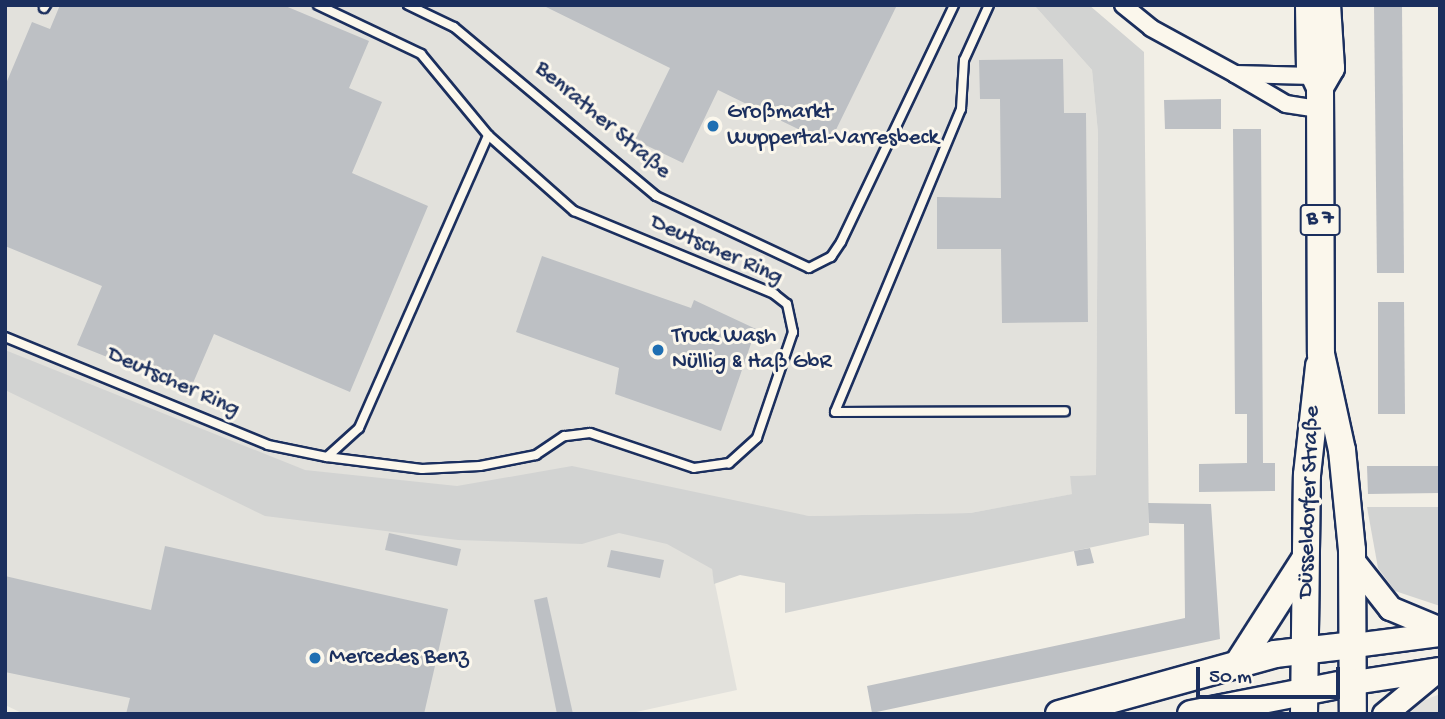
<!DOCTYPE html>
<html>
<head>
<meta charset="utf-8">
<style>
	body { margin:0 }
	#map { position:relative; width:1445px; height:719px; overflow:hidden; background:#f2efe6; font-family:"Gochi Hand",sans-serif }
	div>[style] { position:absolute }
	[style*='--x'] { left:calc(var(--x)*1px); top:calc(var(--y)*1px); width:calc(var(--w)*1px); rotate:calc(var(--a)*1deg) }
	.built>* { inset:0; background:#e2e1dc }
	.green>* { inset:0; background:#d2d3d2 }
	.building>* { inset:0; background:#bdc0c4 }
	.roads { filter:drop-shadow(2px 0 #1b2f5e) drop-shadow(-2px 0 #1b2f5e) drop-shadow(0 2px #1b2f5e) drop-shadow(0 -2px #1b2f5e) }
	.lane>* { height:8px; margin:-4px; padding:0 4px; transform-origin:4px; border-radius:4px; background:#fbf7ec }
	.street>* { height:16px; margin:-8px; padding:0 8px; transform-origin:8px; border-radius:8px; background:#fbf7ec }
	.secondary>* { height:23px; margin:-11.5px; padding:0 11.5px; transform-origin:11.5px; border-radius:11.5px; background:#fbf7ec }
	.primary>* { height:26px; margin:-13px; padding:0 13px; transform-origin:13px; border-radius:13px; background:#fbf7ec }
	.dots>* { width:19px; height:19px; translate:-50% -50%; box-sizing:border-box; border:4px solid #fbf7ec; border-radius:50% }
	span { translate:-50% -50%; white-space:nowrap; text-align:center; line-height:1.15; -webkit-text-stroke:6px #fbf7ec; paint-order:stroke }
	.shield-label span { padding:2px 5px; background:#fbf7ec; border:2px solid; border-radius:5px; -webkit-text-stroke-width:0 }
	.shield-label { font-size:21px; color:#1b2f5e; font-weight:700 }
	.poi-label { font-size:23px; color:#1b2f5e }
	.left { translate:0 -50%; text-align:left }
	.street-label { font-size:23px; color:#1b2f5e }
	.frame { position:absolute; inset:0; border:7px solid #1b2f5e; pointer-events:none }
	.scale { position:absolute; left:1196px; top:667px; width:144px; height:32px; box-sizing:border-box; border:4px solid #1b2f5e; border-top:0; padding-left:9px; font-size:21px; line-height:24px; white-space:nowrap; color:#1b2f5e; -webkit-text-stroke:5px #fbf7ec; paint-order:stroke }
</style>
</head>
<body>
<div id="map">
	<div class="built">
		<div style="clip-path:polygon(5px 5px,1034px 5px,1092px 70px,1098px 133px,1096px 475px,1070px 476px,1073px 494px,970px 513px,809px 516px,754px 508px,712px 569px,737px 690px,627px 714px,24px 714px,5px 705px)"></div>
		<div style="clip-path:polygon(1440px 694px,1440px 714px,1409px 714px,1422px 701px)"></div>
	</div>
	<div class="green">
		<div style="clip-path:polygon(1034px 5px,1089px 5px,1144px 52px,1149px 535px,785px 613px,785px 583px,740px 575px,714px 584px,712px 569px,667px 544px,619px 533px,582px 544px,458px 540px,265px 516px,5px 390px,5px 350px,305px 470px,457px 486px,572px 466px,809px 516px,970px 513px,1072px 494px,1070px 476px,1096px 475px,1098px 133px,1092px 70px)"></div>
		<div style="clip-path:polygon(1367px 507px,1440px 507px,1440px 606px,1395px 591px,1378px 568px)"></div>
	</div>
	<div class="building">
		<div style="clip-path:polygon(60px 5px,283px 5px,369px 41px,349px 88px,382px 102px,352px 173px,428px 206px,350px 392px,214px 334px,190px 390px,77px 345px,102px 286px,5px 246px,5px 86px,32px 22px,50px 29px)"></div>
		<div style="clip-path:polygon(542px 5px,897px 5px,829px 144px,718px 90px,683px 163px,635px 140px,670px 68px)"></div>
		<div style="clip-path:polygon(1374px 5px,1402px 5px,1404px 273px,1377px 273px)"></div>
		<div style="clip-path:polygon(1063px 59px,1064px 113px,1086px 113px,1088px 322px,1002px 323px,1001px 249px,937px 249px,937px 197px,1001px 198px,1000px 99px,980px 99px,979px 60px)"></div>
		<div style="clip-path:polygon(1221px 99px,1221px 129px,1165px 129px,1164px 100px)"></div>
		<div style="clip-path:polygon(1233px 129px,1261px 129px,1263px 463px,1275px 463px,1275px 491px,1199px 492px,1199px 464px,1247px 463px,1247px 414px,1235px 414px)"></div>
		<div style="clip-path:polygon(542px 256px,691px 308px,694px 300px,756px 329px,721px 431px,615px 394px,619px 368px,516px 332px)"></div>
		<div style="clip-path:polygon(1378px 302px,1404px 302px,1405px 414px,1378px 414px)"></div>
		<div style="clip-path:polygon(1367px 466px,1440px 466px,1440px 493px,1368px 494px)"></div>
		<div style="clip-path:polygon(1148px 503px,1211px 504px,1220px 639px,872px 713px,867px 686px,1185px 618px,1184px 524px,1149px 523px)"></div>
		<div style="clip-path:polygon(389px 533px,461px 549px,457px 566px,385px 550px)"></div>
		<div style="clip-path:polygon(165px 546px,448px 609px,424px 714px,126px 714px,130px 698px,5px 672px,5px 576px,151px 610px)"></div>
		<div style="clip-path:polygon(1090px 548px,1094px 563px,1077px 566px,1074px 551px)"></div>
		<div style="clip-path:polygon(611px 550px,664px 560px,660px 578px,607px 567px)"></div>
		<div style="clip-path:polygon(547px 597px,573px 714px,557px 714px,534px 600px)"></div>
	</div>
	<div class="roads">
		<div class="lane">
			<div style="--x:318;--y:5;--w:114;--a:25.4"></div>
			<div style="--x:421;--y:54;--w:105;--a:50.4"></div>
			<div style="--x:488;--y:135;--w:115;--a:41.5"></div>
			<div style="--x:574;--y:211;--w:217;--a:22.5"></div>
			<div style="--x:774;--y:294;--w:16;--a:38"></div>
			<div style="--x:787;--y:304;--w:29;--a:78"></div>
			<div style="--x:793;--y:332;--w:112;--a:108.8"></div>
			<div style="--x:757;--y:438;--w:38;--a:138"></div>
			<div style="--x:729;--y:463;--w:35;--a:172"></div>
			<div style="--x:694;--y:468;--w:110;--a:-161.4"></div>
			<div style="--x:590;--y:433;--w:26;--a:173"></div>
			<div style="--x:564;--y:436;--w:34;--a:146"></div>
			<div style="--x:536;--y:455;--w:57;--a:168.9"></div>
			<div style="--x:480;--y:466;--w:58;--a:177"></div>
			<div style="--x:422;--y:469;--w:96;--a:-172.8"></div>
			<div style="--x:408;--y:5;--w:51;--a:25.6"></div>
			<div style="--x:454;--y:27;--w:263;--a:39.9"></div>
			<div style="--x:656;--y:196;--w:169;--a:25.2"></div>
			<div style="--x:809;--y:268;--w:25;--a:-27"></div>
			<div style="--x:831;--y:257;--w:18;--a:-56"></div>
			<div style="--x:841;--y:242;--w:263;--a:-64.5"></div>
			<div style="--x:989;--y:5;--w:60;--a:114.4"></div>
			<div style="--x:964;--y:60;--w:49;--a:93.5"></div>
			<div style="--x:961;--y:109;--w:328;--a:112.6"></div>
			<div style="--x:835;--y:412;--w:230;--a:-0.2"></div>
			<div style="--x:44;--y:8;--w:4;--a:-56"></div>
			<div style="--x:5;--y:337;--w:284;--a:22.3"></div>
			<div style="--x:268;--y:445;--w:60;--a:11.5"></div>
			<div style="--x:327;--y:457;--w:43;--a:-42.2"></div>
			<div style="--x:359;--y:428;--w:320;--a:-66.2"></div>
		</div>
		<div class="street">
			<div style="--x:1123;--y:5;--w:36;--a:39"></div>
			<div style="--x:1151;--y:28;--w:96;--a:28.7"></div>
			<div style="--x:1313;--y:76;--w:78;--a:-178.5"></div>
			<div style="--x:1235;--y:74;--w:59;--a:30.5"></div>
			<div style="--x:1286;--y:104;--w:33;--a:9"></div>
		</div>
		<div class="secondary">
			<div style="--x:1353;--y:561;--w:60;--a:51.8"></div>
			<div style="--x:1390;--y:608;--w:54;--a:22.8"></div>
			<div style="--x:1354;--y:645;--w:87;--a:-7.3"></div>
			<div style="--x:1354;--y:682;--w:87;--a:-8.6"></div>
			<div style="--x:1384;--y:714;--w:60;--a:-39.6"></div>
		</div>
		<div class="primary">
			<div style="--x:1309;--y:5;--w:61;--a:89.1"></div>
			<div style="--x:1310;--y:66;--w:23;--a:65"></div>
			<div style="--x:1320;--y:87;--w:267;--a:89.8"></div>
			<div style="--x:1321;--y:354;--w:98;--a:77.7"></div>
			<div style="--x:1342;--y:450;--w:100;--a:84.3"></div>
			<div style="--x:1352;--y:550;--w:164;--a:89.7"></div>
			<div style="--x:1320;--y:87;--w:22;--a:-60"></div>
			<div style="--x:1331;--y:68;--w:63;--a:-93.6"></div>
			<div style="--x:1239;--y:662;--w:122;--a:-57.3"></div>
			<div style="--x:1059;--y:714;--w:224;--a:-15.5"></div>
			<div style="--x:1275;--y:654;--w:80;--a:-6.5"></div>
			<div style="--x:1191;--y:714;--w:166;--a:-11.1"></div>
			<div style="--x:1304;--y:714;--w:239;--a:-89.3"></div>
			<div style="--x:1307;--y:475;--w:110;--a:-83.7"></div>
		</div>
	</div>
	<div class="dots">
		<div style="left:713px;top:126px;background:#1f6fb2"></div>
		<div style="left:658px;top:350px;background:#1f6fb2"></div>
		<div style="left:315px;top:658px;background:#1f6fb2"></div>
	</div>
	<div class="shield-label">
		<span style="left:1320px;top:220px">B 7</span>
	</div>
	<div class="poi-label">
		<span class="left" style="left:727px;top:126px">Großmarkt<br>Wuppertal-Varresbeck</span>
		<span class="left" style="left:672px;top:350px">Truck Wash<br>Nüllig &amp; Haß GbR</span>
		<span class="left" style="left:329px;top:658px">Mercedes Benz</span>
	</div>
	<div class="street-label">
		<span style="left:602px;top:121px;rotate:40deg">Benrather Straße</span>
		<span style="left:716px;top:251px;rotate:24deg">Deutscher Ring</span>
		<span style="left:173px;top:383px;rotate:24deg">Deutscher Ring</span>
		<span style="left:1310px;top:502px;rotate:-88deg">Düsseldorfer Straße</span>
	</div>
	<div class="frame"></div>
	<div class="scale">50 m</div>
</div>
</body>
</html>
